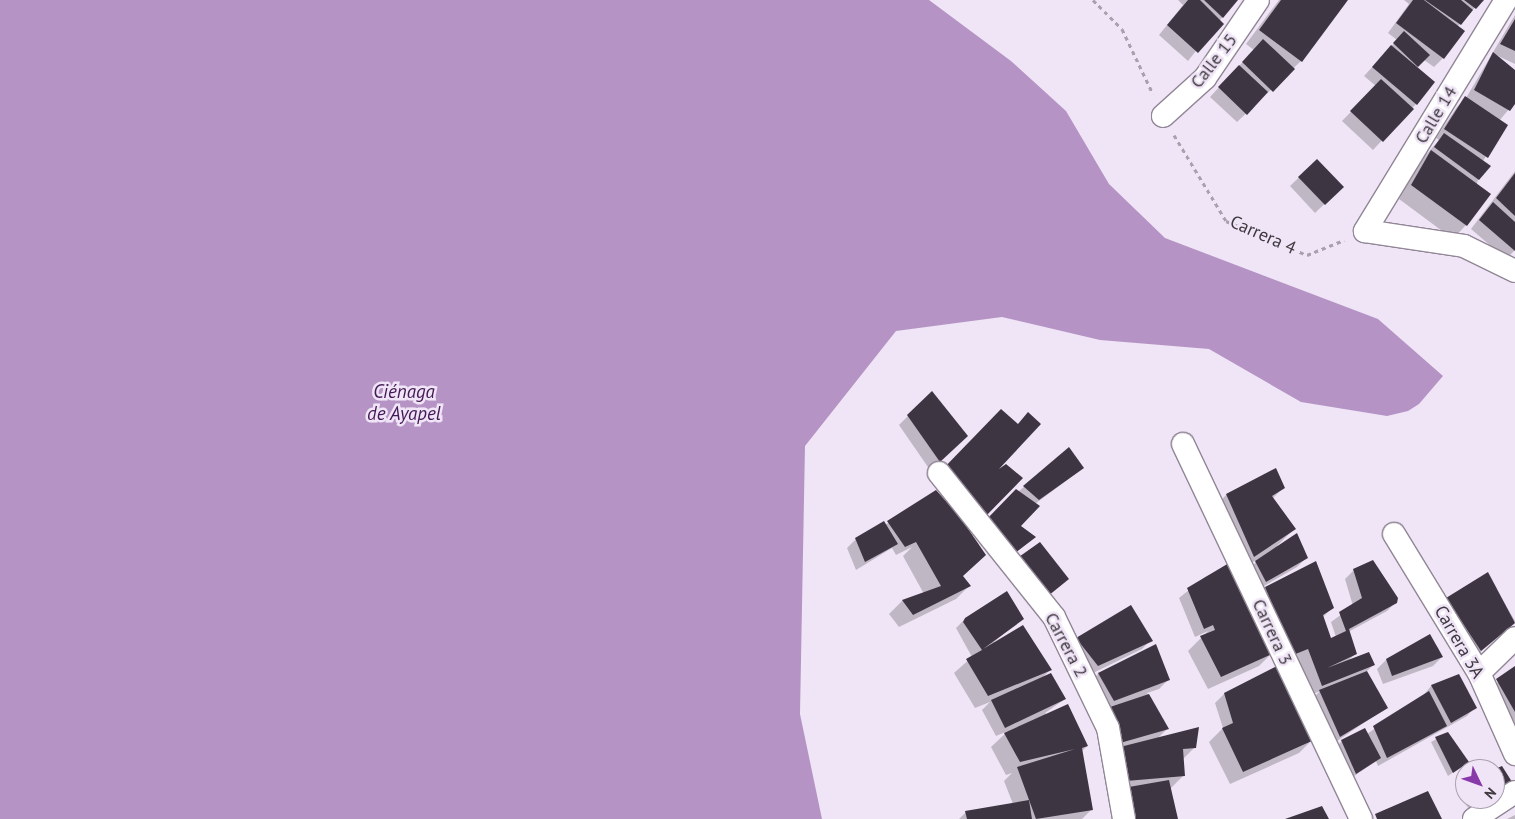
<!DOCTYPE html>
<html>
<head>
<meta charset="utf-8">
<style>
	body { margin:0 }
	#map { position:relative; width:1515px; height:819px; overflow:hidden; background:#f0e5f6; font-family:"PT Sans",sans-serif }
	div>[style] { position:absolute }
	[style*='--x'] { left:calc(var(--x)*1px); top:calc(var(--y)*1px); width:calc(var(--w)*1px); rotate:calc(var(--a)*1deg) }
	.water>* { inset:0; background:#b594c5 }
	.shadow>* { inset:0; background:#0003 }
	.building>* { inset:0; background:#3e3543 }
	.path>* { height:3px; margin-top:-1.5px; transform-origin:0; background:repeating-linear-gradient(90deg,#a8a0ac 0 4px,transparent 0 8px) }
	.roads { filter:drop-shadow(1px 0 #918696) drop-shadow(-1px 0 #918696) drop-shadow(0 1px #918696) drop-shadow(0 -1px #918696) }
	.minor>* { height:22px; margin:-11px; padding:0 11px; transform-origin:11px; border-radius:11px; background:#fff }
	span { translate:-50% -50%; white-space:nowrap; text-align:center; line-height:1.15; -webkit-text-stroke:5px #f0e5f6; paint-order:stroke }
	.street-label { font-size:18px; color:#3d393f }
	.water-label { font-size:19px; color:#441955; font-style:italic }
	.north { position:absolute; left:1455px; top:759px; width:50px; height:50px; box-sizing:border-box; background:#f0e5f6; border:1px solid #a8a0ad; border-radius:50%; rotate:132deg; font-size:14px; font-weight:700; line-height:20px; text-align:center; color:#3d393f }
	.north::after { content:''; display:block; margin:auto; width:18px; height:22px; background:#8939a9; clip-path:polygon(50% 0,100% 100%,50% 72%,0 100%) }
</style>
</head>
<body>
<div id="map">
	<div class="water">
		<div style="clip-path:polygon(0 0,929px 0,1011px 61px,1066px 111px,1109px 184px,1165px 238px,1378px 319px,1443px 376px,1419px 404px,1408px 411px,1387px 416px,1301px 402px,1209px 349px,1100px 340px,1002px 317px,896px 331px,805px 446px,800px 714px,822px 819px,0 819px)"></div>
	</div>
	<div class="shadow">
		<div style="clip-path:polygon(1178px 0,1236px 0,1188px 61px,1159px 35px,1183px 5px)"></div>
		<div style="clip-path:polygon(1279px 0,1346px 0,1301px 61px,1237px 122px,1210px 97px,1254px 50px,1246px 44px)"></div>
		<div style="clip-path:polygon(1404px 0,1482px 0,1458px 26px,1464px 31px,1443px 58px,1434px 67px,1424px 60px,1416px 68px,1416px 104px,1373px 150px,1342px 121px,1376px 86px,1364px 76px,1397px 40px,1388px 33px,1409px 4px)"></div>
		<div style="clip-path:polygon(1515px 15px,1515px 64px,1496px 55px,1515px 71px,1515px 102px,1499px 121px,1506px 125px,1483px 161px,1466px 225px,1453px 239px,1399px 199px,1418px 164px,1439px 140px,1436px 138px,1457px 107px,1466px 98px)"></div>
		<div style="clip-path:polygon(1317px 160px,1342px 187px,1315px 213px,1290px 186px)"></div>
		<div style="clip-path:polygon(1515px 171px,1515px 250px,1506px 259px,1471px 229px)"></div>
		<div style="clip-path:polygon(908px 416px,958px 445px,930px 470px,899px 425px)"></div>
		<div style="clip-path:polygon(1068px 449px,1083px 468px,1035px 504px,1019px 526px,1034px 537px,1006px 561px,1018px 492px)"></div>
		<div style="clip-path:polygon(1275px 469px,1284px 487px,1272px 499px,1294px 529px,1277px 546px,1306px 558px,1297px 567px,1257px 590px,1247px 571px,1260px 558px,1241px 569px,1213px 509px,1226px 495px)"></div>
		<div style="clip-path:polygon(936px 492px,962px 577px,969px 586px,956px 599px,899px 627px,889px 614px,902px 601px,924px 594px,903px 556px,912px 547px,896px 555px,892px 548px,856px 570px,847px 548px,856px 539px,885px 525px)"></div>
		<div style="clip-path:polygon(1229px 565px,1252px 601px,1265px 588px,1333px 607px,1322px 618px,1330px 640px,1336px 637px,1331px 622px,1353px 606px,1345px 579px,1354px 570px,1396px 602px,1387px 611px,1348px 632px,1356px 653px,1348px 661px,1373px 665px,1366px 672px,1386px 708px,1331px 745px,1311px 700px,1320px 691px,1313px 694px,1309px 681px,1294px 662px,1312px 740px,1299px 753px,1230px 784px,1209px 742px,1223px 728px,1215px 703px,1224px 694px,1279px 666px,1273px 652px,1259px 666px,1208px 689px,1188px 651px,1208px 631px,1195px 637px,1179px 598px,1205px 577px)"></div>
		<div style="clip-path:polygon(1487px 574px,1515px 621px,1468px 663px,1434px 612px)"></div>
		<div style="clip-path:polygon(1023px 618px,994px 642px,1050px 670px,1041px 679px,1065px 699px,1045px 713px,1087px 746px,1082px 751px,1091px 810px,1082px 819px,959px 819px,966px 812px,1013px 804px,1004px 781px,1012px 773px,1006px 775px,991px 747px,1008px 731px,996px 736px,982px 710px,990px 702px,975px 708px,954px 673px,972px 657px,956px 628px,965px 619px)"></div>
		<div style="clip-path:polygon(1430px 636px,1442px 657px,1433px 666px,1383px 684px,1377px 669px,1386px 660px)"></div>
		<div style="clip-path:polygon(1076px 639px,1151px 640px,1142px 649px,1089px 675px)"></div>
		<div style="clip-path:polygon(1155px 646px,1168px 680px,1159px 689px,1147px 693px,1167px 729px,1157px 739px,1195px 747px,1182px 760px,1183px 776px,1170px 789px,1176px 819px,1119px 819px,1089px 683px,1098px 674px)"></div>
		<div style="clip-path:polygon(1515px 668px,1515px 760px,1480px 697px)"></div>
		<div style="clip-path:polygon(1459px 675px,1475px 707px,1467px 716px,1378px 766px,1376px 761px,1347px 781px,1333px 750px,1342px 741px,1367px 734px,1423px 696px,1431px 686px)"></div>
		<div style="clip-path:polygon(1447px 733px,1468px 762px,1448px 776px,1431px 742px)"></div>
		<div style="clip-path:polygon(1501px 767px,1513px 785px,1504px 794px,1472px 813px,1458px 794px,1465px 787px,1465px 799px,1495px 799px,1495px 771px)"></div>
		<div style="clip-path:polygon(1515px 815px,1515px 819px,1507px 819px)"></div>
	</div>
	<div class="building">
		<div style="clip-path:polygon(1188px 0,1200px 0,1224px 24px,1198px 53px,1167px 25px)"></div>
		<div style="clip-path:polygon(1204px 0,1238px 0,1223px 18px)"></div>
		<div style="clip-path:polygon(1281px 0,1348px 0,1302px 62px,1259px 30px)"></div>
		<div style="clip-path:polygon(1413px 0,1424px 0,1465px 31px,1444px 59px,1396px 23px)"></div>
		<div style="clip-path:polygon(1425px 0,1461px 0,1473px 10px,1461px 25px)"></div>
		<div style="clip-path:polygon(1464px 0,1484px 0,1476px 9px)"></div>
		<div style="clip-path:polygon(1515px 19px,1515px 51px,1500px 44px)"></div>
		<div style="clip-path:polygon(1404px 31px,1430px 55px,1418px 67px,1393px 43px)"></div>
		<div style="clip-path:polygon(1263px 39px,1295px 69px,1273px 92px,1242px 62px)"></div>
		<div style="clip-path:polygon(1391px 45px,1435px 82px,1417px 105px,1372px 67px)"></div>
		<div style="clip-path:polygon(1493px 52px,1515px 70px,1515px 104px,1510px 111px,1474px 90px)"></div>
		<div style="clip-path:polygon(1239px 65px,1268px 92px,1247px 115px,1218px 87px)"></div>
		<div style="clip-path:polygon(1381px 79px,1414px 109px,1383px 142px,1350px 111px)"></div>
		<div style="clip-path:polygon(1465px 96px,1508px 125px,1488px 158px,1444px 129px)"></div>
		<div style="clip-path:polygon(1444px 133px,1491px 166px,1479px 180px,1434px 147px)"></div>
		<div style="clip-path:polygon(1431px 150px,1491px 194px,1467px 226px,1411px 185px)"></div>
		<div style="clip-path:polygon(1317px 159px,1344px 187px,1325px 205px,1298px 177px)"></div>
		<div style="clip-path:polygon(1515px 173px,1515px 216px,1496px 198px)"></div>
		<div style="clip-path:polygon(1493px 202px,1515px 222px,1515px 251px,1479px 220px)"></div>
		<div style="clip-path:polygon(932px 391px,968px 436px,940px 462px,907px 415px)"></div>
		<div style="clip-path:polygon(1001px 409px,1018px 424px,1028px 412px,1041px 424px,999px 469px,1006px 464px,1023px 478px,984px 518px,939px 473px)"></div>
		<div style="clip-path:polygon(1069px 447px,1084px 468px,1039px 500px,1023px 486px)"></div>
		<div style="clip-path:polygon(1276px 468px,1285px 488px,1272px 496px,1296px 529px,1254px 557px,1226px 494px)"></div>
		<div style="clip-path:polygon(1016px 489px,1040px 506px,1021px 526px,1036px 537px,1015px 553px,986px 520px)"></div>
		<div style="clip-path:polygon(936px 490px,960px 517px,986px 555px,963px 576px,971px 586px,913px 615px,902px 600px,941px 586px,916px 542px,905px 547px,887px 521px)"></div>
		<div style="clip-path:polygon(884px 521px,898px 544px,865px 562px,855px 538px)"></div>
		<div style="clip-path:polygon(1297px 533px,1308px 558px,1266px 582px,1255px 561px)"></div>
		<div style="clip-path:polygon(1040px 542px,1069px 579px,1048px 596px,1016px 559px)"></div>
		<div style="clip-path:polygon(1373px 560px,1398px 598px,1397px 603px,1349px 629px,1357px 654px,1327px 668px,1369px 652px,1375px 665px,1322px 686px,1308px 649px,1293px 655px,1265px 587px,1316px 561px,1334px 608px,1323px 615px,1331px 638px,1346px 631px,1339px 612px,1362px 598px,1353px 569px)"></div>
		<div style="clip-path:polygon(1229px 563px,1274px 653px,1221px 677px,1200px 636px,1215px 630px,1213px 625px,1204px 629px,1187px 588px)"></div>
		<div style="clip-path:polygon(1488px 572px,1515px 623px,1481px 651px,1446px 598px)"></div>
		<div style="clip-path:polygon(1007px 591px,1024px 619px,983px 649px,1023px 625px,1052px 670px,988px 696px,966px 659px,982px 650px,963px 622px,965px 618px)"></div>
		<div style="clip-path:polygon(1131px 605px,1153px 641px,1098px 666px,1076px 638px)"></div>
		<div style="clip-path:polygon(1430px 634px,1443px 657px,1392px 676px,1386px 659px)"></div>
		<div style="clip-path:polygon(1156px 644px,1170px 680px,1114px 701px,1098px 673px)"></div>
		<div style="clip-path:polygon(1279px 665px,1314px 740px,1243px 772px,1222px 728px,1233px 723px,1224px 693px)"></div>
		<div style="clip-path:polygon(1515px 666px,1515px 712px,1496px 679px)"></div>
		<div style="clip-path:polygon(1367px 671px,1388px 708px,1340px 737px,1319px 690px)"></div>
		<div style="clip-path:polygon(1051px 673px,1066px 699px,1005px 728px,991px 700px)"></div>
		<div style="clip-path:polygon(1459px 674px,1477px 708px,1451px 723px,1431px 685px)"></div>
		<div style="clip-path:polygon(1429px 691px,1447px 726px,1387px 758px,1373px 726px)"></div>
		<div style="clip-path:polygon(1149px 694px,1169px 729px,1120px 743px,1107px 708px)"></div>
		<div style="clip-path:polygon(1068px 704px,1088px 746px,1082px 748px,1093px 810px,1036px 819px,1017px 767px,1075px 749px,1020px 762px,1004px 733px)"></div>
		<div style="clip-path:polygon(1199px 727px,1196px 748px,1183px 749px,1185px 776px,1126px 781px,1120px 747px)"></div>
		<div style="clip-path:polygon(1365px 728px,1381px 758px,1356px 774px,1341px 740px)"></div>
		<div style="clip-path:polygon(1448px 732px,1469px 762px,1453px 773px,1435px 737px)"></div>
		<div style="clip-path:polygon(1502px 766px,1514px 785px,1495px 797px,1495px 769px)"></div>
		<div style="clip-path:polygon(1169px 780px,1178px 819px,1129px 819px,1123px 788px)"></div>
		<div style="clip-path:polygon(1428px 791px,1442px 819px,1377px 819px,1375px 814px)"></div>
		<div style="clip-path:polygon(1029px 800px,1032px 819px,967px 819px,965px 811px)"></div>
		<div style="clip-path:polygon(1322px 806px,1329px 819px,1285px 819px)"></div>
	</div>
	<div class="path">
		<div style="--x:1093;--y:0;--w:41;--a:45"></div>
		<div style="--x:1122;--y:29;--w:72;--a:64.5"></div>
		<div style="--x:1174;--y:135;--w:100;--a:58.8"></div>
		<div style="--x:1226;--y:221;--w:88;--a:22.8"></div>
		<div style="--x:1307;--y:255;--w:40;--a:-22"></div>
	</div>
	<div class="roads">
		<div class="minor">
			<div style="--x:1506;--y:0;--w:271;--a:121.4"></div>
			<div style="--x:1365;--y:231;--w:100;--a:8.6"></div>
			<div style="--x:1464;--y:246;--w:57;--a:26.1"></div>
			<div style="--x:1163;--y:116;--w:57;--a:-42.1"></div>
			<div style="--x:1205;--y:78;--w:94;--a:-55.8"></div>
			<div style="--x:1183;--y:444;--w:415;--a:64.6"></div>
			<div style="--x:939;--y:473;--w:184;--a:51.4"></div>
			<div style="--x:1054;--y:617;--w:123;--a:64.1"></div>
			<div style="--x:1108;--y:728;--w:92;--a:80"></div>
			<div style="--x:1394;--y:534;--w:163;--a:58.6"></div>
			<div style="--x:1479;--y:673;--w:89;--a:66"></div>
			<div style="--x:1479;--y:673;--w:50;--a:-44.2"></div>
			<div style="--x:1474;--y:819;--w:49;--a:-33.4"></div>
		</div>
	</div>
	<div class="street-label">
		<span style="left:1214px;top:61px;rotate:-52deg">Calle 15</span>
		<span style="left:1436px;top:115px;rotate:-59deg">Calle 14</span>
		<span style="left:1263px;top:235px;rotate:24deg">Carrera 4</span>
		<span style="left:1272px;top:632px;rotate:65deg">Carrera 3</span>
		<span style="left:1459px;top:642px;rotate:60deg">Carrera 3A</span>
		<span style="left:1066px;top:645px;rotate:62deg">Carrera 2</span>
	</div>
	<div class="water-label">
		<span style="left:404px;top:403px">Ciénaga<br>de Ayapel</span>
	</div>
	<div class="north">N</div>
</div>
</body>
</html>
